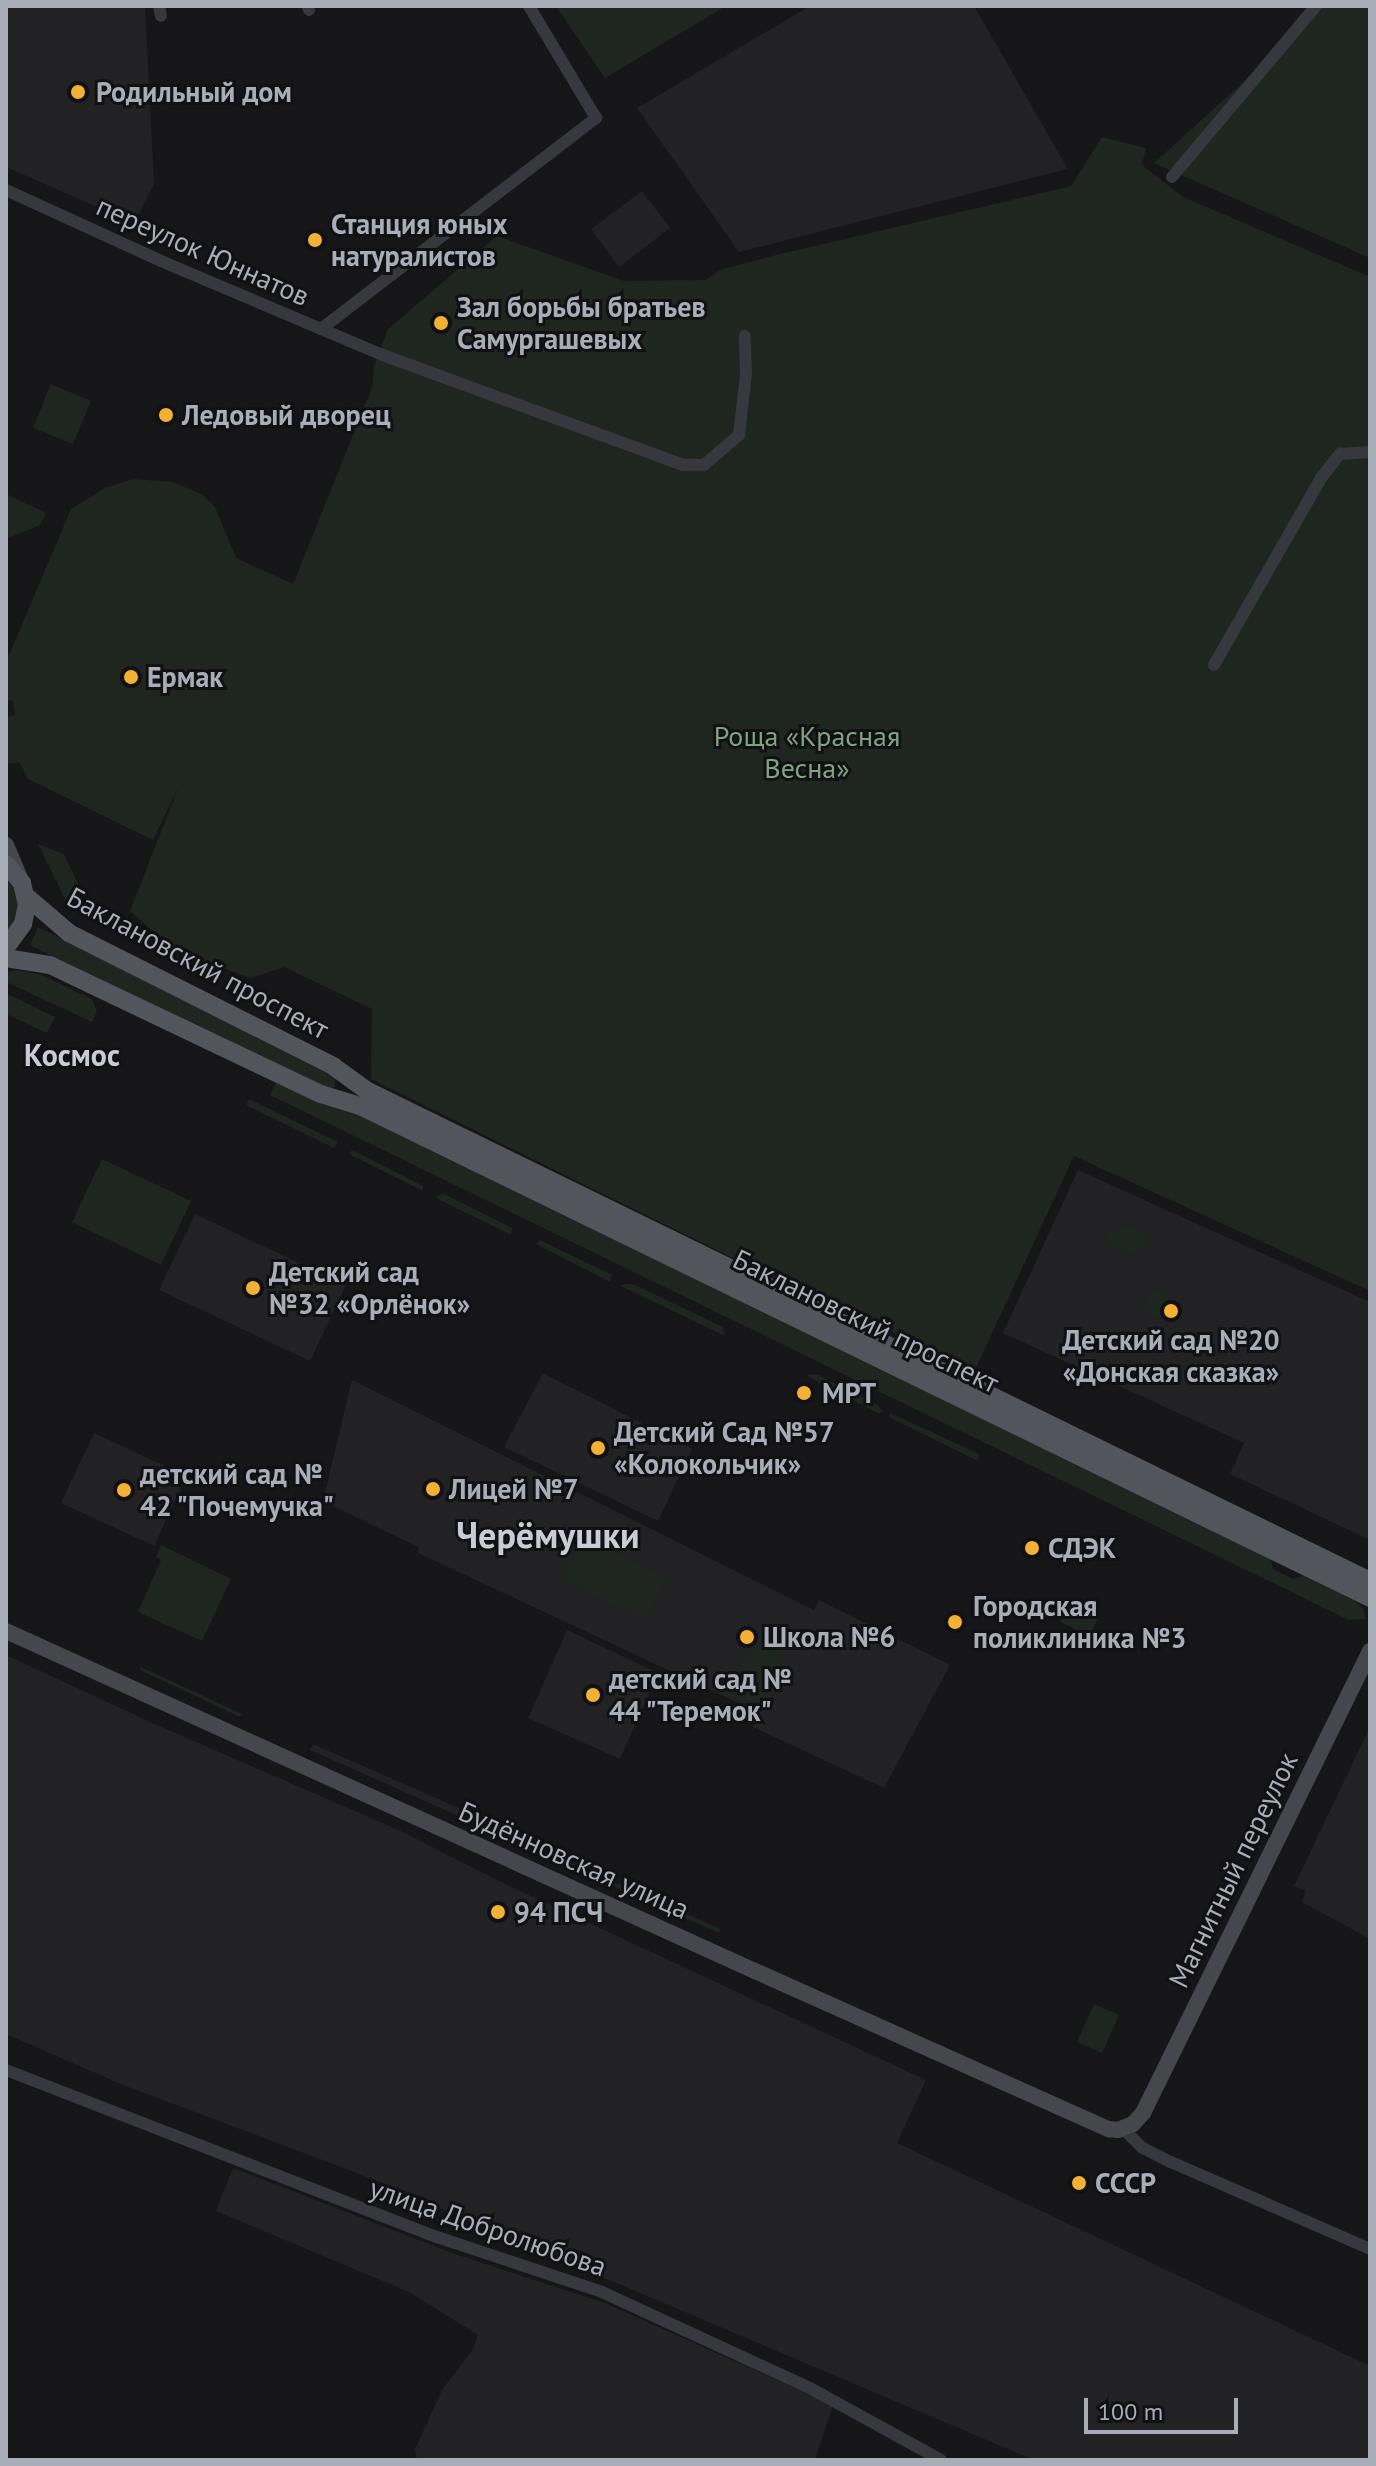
<!DOCTYPE html>
<html>
<head>
<meta charset="utf-8">
<style>
	body { margin:0 }
	#map { position:relative; width:1376px; height:2466px; overflow:hidden; background:#161618; font-family:"PT Sans",sans-serif }
	div>[style] { position:absolute }
	[style*='--x'] { left:calc(var(--x)*1px); top:calc(var(--y)*1px); width:calc(var(--w)*1px); rotate:calc(var(--a)*1deg) }
	.built>* { inset:0; background:#222225 }
	.green>* { inset:0; background:#1e261f }
	.street>* { height:12px; margin:-6px; padding:0 6px; transform-origin:6px; border-radius:6px; background:#37383d }
	.secondary>* { height:16px; margin:-8px; padding:0 8px; transform-origin:8px; border-radius:8px; background:#45474d }
	.primary>* { height:18px; margin:-9px; padding:0 9px; transform-origin:9px; border-radius:9px; background:#53555c }
	.dots>* { width:22px; height:22px; translate:-50% -50%; box-sizing:border-box; border:4px solid #111113; border-radius:50% }
	span { translate:-50% -50%; white-space:nowrap; text-align:center; line-height:1.15; -webkit-text-stroke:6px #111113; paint-order:stroke }
	.poi-label { font-size:28px; color:#a8adb8; font-weight:700 }
	.left { translate:0 -50%; text-align:left }
	.street-label { font-size:28px; color:#a8adb8 }
	.park-label { font-size:28px; color:#7fa381 }
	.neighbourhood-label { font-size:30px; color:#c9ccd4; font-weight:700 }
	.district-label { font-size:36px; color:#c9ccd4; font-weight:700 }
	.frame { position:absolute; inset:0; border:8px solid #a8adb8; pointer-events:none }
	.scale { position:absolute; left:1084px; top:2398px; width:154px; height:36px; box-sizing:border-box; border:4px solid #a8adb8; border-top:0; padding-left:10px; font-size:24px; line-height:28px; white-space:nowrap; color:#a8adb8; -webkit-text-stroke:6px #111113; paint-order:stroke }
</style>
</head>
<body>
<div id="map">
	<div class="built">
		<div style="clip-path:polygon(6px 6px,145px 6px,154px 184px,134px 223px,6px 167px)"></div>
		<div style="clip-path:polygon(810px 6px,974px 6px,1068px 169px,739px 252px,637px 108px)"></div>
		<div style="clip-path:polygon(642px 191px,670px 228px,619px 267px,591px 229px)"></div>
		<div style="clip-path:polygon(1078px 1170px,1370px 1302px,1370px 1540px,1230px 1474px,1244px 1443px,1003px 1333px)"></div>
		<div style="clip-path:polygon(195px 1214px,346px 1285px,310px 1361px,159px 1290px)"></div>
		<div style="clip-path:polygon(543px 1373px,692px 1449px,658px 1521px,504px 1447px)"></div>
		<div style="clip-path:polygon(352px 1380px,814px 1610px,819px 1600px,950px 1665px,884px 1788px,753px 1727px,760px 1713px,418px 1553px,418px 1547px,323px 1501px)"></div>
		<div style="clip-path:polygon(94px 1433px,186px 1476px,154px 1546px,61px 1503px)"></div>
		<div style="clip-path:polygon(567px 1630px,658px 1673px,620px 1759px,528px 1718px)"></div>
		<div style="clip-path:polygon(6px 1655px,157px 1725px,401px 1831px,499px 1881px,926px 2080px,897px 2143px,1370px 2366px,1370px 2460px,1034px 2460px,362px 2175px,123px 2085px,6px 2034px)"></div>
		<div style="clip-path:polygon(1370px 1727px,1370px 1939px,1302px 1902px,1306px 1891px,1294px 1886px)"></div>
		<div style="clip-path:polygon(313px 1744px,475px 1815px,472px 1822px,310px 1750px)"></div>
		<div style="clip-path:polygon(233px 2168px,452px 2253px,605px 2303px,833px 2405px,815px 2460px,417px 2460px,415px 2449px,443px 2388px,472px 2351px,478px 2335px,409px 2292px,216px 2211px)"></div>
	</div>
	<div class="green">
		<div style="clip-path:polygon(556px 6px,726px 6px,605px 78px)"></div>
		<div style="clip-path:polygon(1315px 6px,1370px 6px,1370px 258px,1154px 163px,1275px 53px)"></div>
		<div style="clip-path:polygon(1102px 137px,1146px 148px,1142px 165px,1183px 197px,1370px 277px,1370px 1291px,1074px 1156px,975px 1370px,755px 1269px,371px 1079px,372px 1009px,284px 967px,251px 978px,175px 951px,130px 911px,179px 786px,153px 840px,28px 779px,20px 763px,8px 763px,6px 717px,15px 715px,13px 700px,6px 701px,6px 654px,10px 653px,71px 509px,105px 488px,133px 479px,173px 482px,203px 495px,215px 507px,236px 558px,293px 584px,372px 388px,374px 366px,388px 329px,497px 236px,624px 281px,706px 280px,720px 270px,772px 256px,1071px 186px)"></div>
		<div style="clip-path:polygon(51px 384px,91px 401px,73px 444px,33px 428px)"></div>
		<div style="clip-path:polygon(6px 494px,46px 513px,40px 525px,6px 539px)"></div>
		<div style="clip-path:polygon(38px 844px,64px 854px,93px 917px,67px 903px)"></div>
		<div style="clip-path:polygon(6px 872px,17px 888px,20px 913px,6px 941px)"></div>
		<div style="clip-path:polygon(38px 927px,335px 1074px,335px 1087px,331px 1089px,253px 1056px,30px 945px)"></div>
		<div style="clip-path:polygon(16px 970px,39px 974px,92px 999px,97px 1011px,92px 1022px,6px 982px,6px 972px)"></div>
		<div style="clip-path:polygon(7px 994px,55px 1017px,47px 1033px,6px 1014px)"></div>
		<div style="clip-path:polygon(277px 1080px,353px 1111px,1271px 1559px,1273px 1569px,1293px 1579px,1304px 1576px,1355px 1601px,1364px 1610px,1365px 1619px,1349px 1620px,270px 1095px)"></div>
		<div style="clip-path:polygon(249px 1099px,338px 1142px,334px 1148px,246px 1105px)"></div>
		<div style="clip-path:polygon(352px 1150px,423px 1186px,423px 1191px,349px 1154px)"></div>
		<div style="clip-path:polygon(102px 1159px,191px 1201px,161px 1265px,72px 1222px)"></div>
		<div style="clip-path:polygon(442px 1193px,512px 1228px,511px 1235px,436px 1198px)"></div>
		<div style="clip-path:polygon(1121px 1227px,1149px 1231px,1138px 1256px,1104px 1242px,1107px 1232px)"></div>
		<div style="clip-path:polygon(540px 1240px,612px 1275px,610px 1282px,536px 1244px)"></div>
		<div style="clip-path:polygon(626px 1284px,633px 1284px,723px 1327px,725px 1336px,621px 1286px)"></div>
		<div style="clip-path:polygon(1152px 1288px,1179px 1299px,1171px 1316px,1157px 1319px,1142px 1313px)"></div>
		<div style="clip-path:polygon(809px 1374px,818px 1375px,879px 1406px,882px 1411px,879px 1414px,807px 1376px)"></div>
		<div style="clip-path:polygon(890px 1413px,979px 1454px,978px 1461px,889px 1417px)"></div>
		<div style="clip-path:polygon(583px 1537px,665px 1578px,645px 1620px,562px 1579px)"></div>
		<div style="clip-path:polygon(161px 1545px,231px 1579px,202px 1641px,138px 1612px,161px 1560px,156px 1557px)"></div>
		<div style="clip-path:polygon(1070px 1600px,1100px 1613px,1090px 1636px,1060px 1622px)"></div>
		<div style="clip-path:polygon(759px 1629px,787px 1642px,758px 1705px,730px 1692px)"></div>
		<div style="clip-path:polygon(141px 1667px,242px 1714px,240px 1717px,140px 1670px)"></div>
		<div style="clip-path:polygon(562px 1859px,721px 1929px,719px 1933px,560px 1862px)"></div>
		<div style="clip-path:polygon(1094px 2004px,1119px 2015px,1102px 2053px,1077px 2042px)"></div>
	</div>
	<div class="street">
		<div style="--x:159;--y:6;--w:10;--a:79"></div>
		<div style="--x:308;--y:6;--w:4;--a:76"></div>
		<div style="--x:1172;--y:177;--w:224;--a:-49.9"></div>
		<div style="--x:6;--y:190;--w:170;--a:24.6"></div>
		<div style="--x:161;--y:261;--w:238;--a:23"></div>
		<div style="--x:380;--y:354;--w:323;--a:20.1"></div>
		<div style="--x:683;--y:465;--w:21;--a:0"></div>
		<div style="--x:704;--y:465;--w:46;--a:-40.6"></div>
		<div style="--x:739;--y:435;--w:61;--a:-83.5"></div>
		<div style="--x:746;--y:374;--w:38;--a:-92"></div>
		<div style="--x:321;--y:329;--w:347;--a:-37.5"></div>
		<div style="--x:596;--y:118;--w:131;--a:-120.9"></div>
		<div style="--x:1214;--y:665;--w:215;--a:-60.2"></div>
		<div style="--x:1321;--y:478;--w:31;--a:-52"></div>
		<div style="--x:1340;--y:454;--w:30;--a:-4"></div>
		<div style="--x:6;--y:2070;--w:462;--a:21.2"></div>
		<div style="--x:437;--y:2237;--w:174;--a:18.4"></div>
		<div style="--x:602;--y:2292;--w:229;--a:24.8"></div>
		<div style="--x:810;--y:2388;--w:149;--a:28.8"></div>
		<div style="--x:1123;--y:2129;--w:28;--a:44"></div>
		<div style="--x:1143;--y:2148;--w:31;--a:27"></div>
		<div style="--x:1171;--y:2162;--w:217;--a:23.6"></div>
	</div>
	<div class="secondary">
		<div style="--x:6;--y:845;--w:36;--a:67"></div>
		<div style="--x:6;--y:1631;--w:823;--a:24.42"></div>
		<div style="--x:755;--y:1971;--w:388;--a:24.1"></div>
		<div style="--x:1109;--y:2129;--w:9;--a:6"></div>
		<div style="--x:1118;--y:2130;--w:16;--a:-22"></div>
		<div style="--x:1133;--y:2124;--w:15;--a:-48"></div>
		<div style="--x:1143;--y:2113;--w:515;--a:-63.83"></div>
	</div>
	<div class="primary">
		<div style="--x:6;--y:864;--w:25;--a:50"></div>
		<div style="--x:22;--y:883;--w:23;--a:77"></div>
		<div style="--x:27;--y:905;--w:19;--a:102"></div>
		<div style="--x:23;--y:924;--w:29;--a:126"></div>
		<div style="--x:26;--y:896;--w:57;--a:40.7"></div>
		<div style="--x:69;--y:933;--w:296;--a:26.7"></div>
		<div style="--x:333;--y:1066;--w:41;--a:36"></div>
		<div style="--x:366;--y:1090;--w:1118;--a:26.06"></div>
		<div style="--x:6;--y:958;--w:45;--a:9"></div>
		<div style="--x:50;--y:965;--w:300;--a:25.5"></div>
		<div style="--x:321;--y:1094;--w:41;--a:17.1"></div>
		<div style="--x:360;--y:1106;--w:1123;--a:25.97"></div>
	</div>
	<div class="dots">
		<div style="left:78px;top:92px;background:#f2b134"></div>
		<div style="left:315px;top:240px;background:#f2b134"></div>
		<div style="left:441px;top:323px;background:#f2b134"></div>
		<div style="left:166px;top:415px;background:#f2b134"></div>
		<div style="left:131px;top:677px;background:#f2b134"></div>
		<div style="left:253px;top:1288px;background:#f2b134"></div>
		<div style="left:1171px;top:1311px;background:#f2b134"></div>
		<div style="left:804px;top:1393px;background:#f2b134"></div>
		<div style="left:598px;top:1448px;background:#f2b134"></div>
		<div style="left:433px;top:1489px;background:#f2b134"></div>
		<div style="left:124px;top:1490px;background:#f2b134"></div>
		<div style="left:1032px;top:1548px;background:#f2b134"></div>
		<div style="left:955px;top:1622px;background:#f2b134"></div>
		<div style="left:747px;top:1637px;background:#f2b134"></div>
		<div style="left:593px;top:1695px;background:#f2b134"></div>
		<div style="left:498px;top:1912px;background:#f2b134"></div>
		<div style="left:1079px;top:2183px;background:#f2b134"></div>
	</div>
	<div class="poi-label">
		<span class="left" style="left:96px;top:92px">Родильный дом</span>
		<span class="left" style="left:331px;top:240px">Станция юных<br>натуралистов</span>
		<span class="left" style="left:457px;top:323px">Зал борьбы братьев<br>Самургашевых</span>
		<span class="left" style="left:182px;top:415px">Ледовый дворец</span>
		<span class="left" style="left:147px;top:677px">Ермак</span>
		<span class="left" style="left:269px;top:1288px">Детский сад<br>№32 «Орлёнок»</span>
		<span style="left:1171px;top:1356px">Детский сад №20<br>«Донская сказка»</span>
		<span class="left" style="left:822px;top:1393px">МРТ</span>
		<span class="left" style="left:614px;top:1448px">Детский Сад №57<br>«Колокольчик»</span>
		<span class="left" style="left:140px;top:1490px">детский сад №<br>42 "Почемучка"</span>
		<span class="left" style="left:449px;top:1489px">Лицей №7</span>
		<span class="left" style="left:1048px;top:1548px">СДЭК</span>
		<span class="left" style="left:973px;top:1622px">Городская<br>поликлиника №3</span>
		<span class="left" style="left:763px;top:1637px">Школа №6</span>
		<span class="left" style="left:609px;top:1695px">детский сад №<br>44 "Теремок"</span>
		<span class="left" style="left:514px;top:1912px">94 ПСЧ</span>
		<span class="left" style="left:1095px;top:2183px">СССР</span>
	</div>
	<div class="street-label">
		<span style="left:203px;top:251px;rotate:24deg">переулок Юннатов</span>
		<span style="left:198px;top:963px;rotate:28deg">Баклановский проспект</span>
		<span style="left:866px;top:1321px;rotate:26deg">Баклановский проспект</span>
		<span style="left:574px;top:1860px;rotate:24deg">Будённовская улица</span>
		<span style="left:1233px;top:1870px;rotate:-64deg">Магнитный переулок</span>
		<span style="left:488px;top:2227px;rotate:19deg">улица Добролюбова</span>
	</div>
	<div class="park-label">
		<span style="left:807px;top:752px">Роща «Красная<br>Весна»</span>
	</div>
	<div class="neighbourhood-label">
		<span style="left:72px;top:1055px">Космос</span>
	</div>
	<div class="district-label">
		<span style="left:548px;top:1535px">Черёмушки</span>
	</div>
	<div class="frame"></div>
	<div class="scale">100 m</div>
</div>
</body>
</html>
